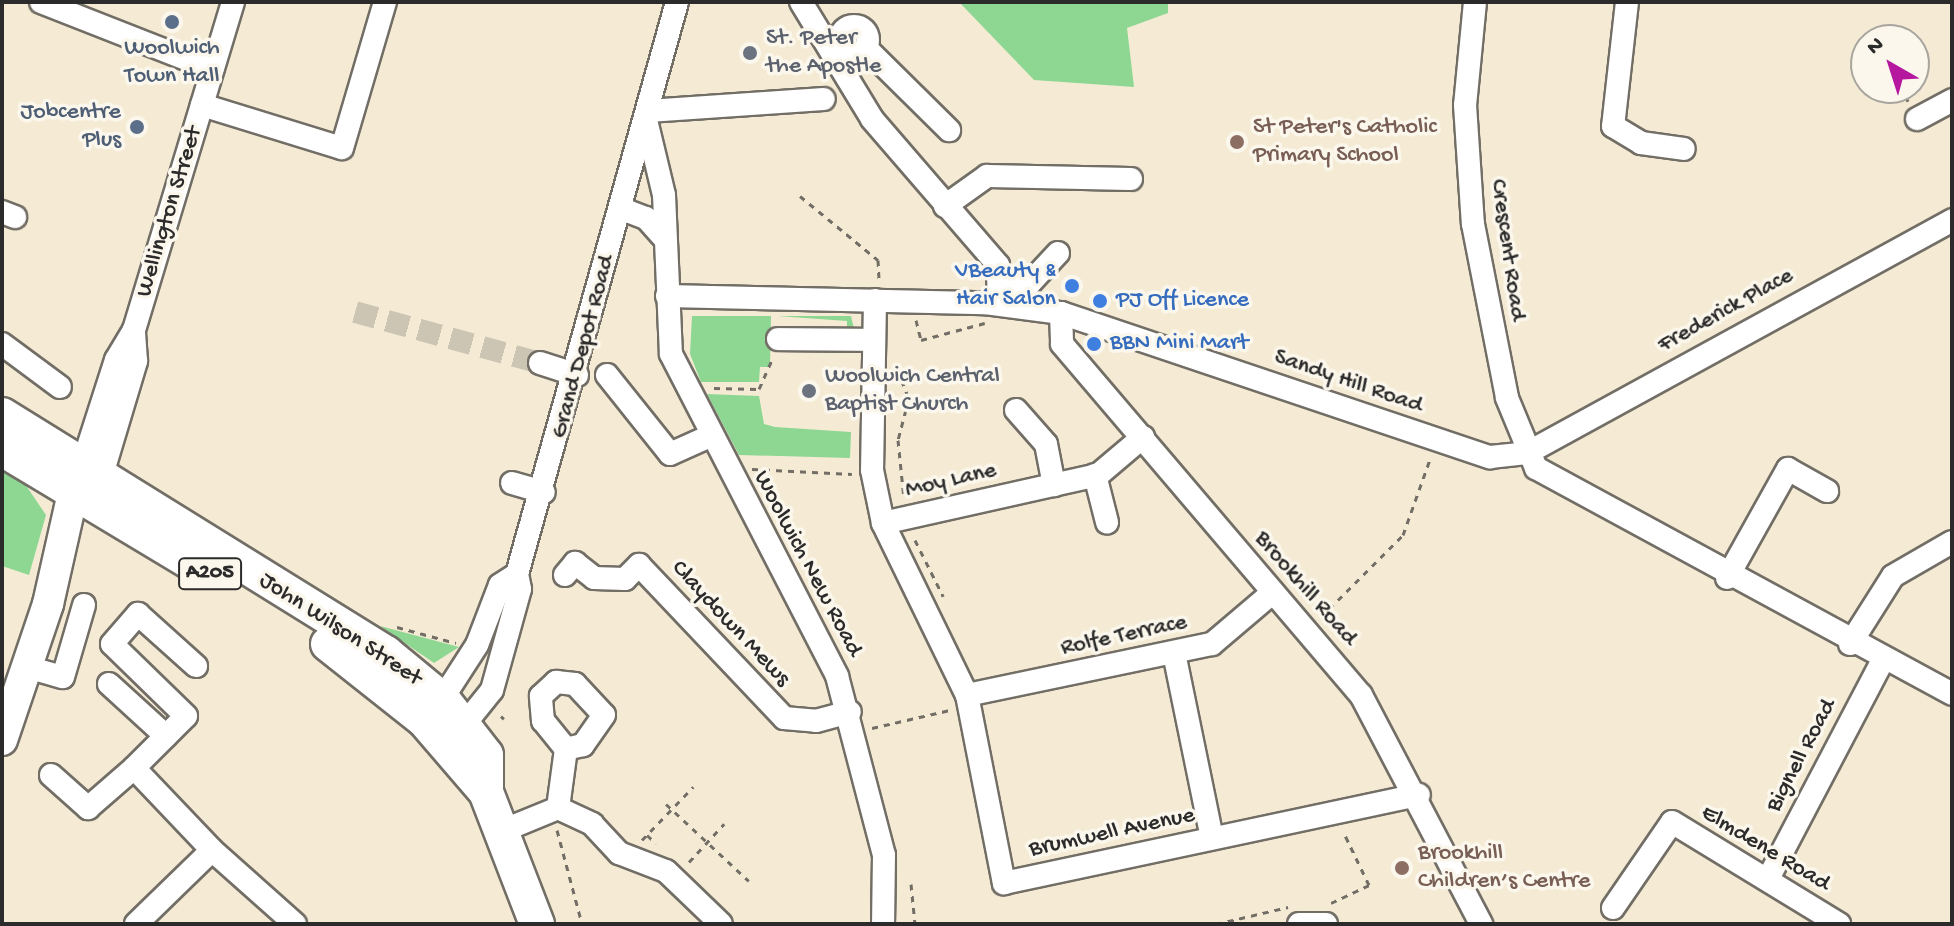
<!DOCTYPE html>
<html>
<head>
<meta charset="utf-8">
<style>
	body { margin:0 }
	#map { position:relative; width:1954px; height:926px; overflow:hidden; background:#f5ebd5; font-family:"Gochi Hand",sans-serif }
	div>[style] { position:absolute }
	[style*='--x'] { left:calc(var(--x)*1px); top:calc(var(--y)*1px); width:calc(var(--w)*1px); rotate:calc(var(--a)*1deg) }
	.green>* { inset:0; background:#8ed793 }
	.minor-tunnel>* { height:22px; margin-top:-11px; transform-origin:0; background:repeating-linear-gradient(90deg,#cdc5b3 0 22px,transparent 0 33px) }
	.path>* { height:3px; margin-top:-1.5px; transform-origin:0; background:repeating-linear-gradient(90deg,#726e66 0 6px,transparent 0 12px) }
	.roads { filter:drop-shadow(2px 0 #726e66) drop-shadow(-2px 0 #726e66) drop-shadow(0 2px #726e66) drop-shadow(0 -2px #726e66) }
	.minor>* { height:22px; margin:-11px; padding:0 11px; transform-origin:11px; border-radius:11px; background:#fff }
	.minor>.ring { margin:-11px; padding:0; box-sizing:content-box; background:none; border:22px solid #fff; border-radius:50% }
	.major>* { height:30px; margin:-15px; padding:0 15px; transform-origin:15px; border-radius:15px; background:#fff }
	.highway>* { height:34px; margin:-17px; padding:0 17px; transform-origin:17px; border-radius:17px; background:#fff }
	.dots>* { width:22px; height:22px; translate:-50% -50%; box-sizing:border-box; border:4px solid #fbf7ec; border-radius:50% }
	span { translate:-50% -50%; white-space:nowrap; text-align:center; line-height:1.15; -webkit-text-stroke:7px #fbf7ec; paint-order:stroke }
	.shield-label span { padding:2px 6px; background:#fbf7ec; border:2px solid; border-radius:6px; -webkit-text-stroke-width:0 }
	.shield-label { font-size:22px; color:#2b2b2b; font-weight:700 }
	.worship-label { font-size:24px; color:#5b616d }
	.left { translate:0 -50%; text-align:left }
	.service-label { font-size:24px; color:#4e5e75 }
	.right { translate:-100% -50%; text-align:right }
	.education-label { font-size:24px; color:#785e54 }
	.street-label { font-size:24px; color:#2b2b2b }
	.shop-label { font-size:24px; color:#366cbe }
	.frame { position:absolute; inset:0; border:4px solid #2b2b2b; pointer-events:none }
	.north { position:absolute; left:1850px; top:24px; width:80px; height:80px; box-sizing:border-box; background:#fbf7ec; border:2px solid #a8a59f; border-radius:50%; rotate:321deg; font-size:22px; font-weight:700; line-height:32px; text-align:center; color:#2b2b2b }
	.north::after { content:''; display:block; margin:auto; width:28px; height:36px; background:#b5179e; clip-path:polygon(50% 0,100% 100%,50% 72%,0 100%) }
</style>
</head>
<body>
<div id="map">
	<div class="green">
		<div style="clip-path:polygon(959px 2px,1168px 2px,1168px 13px,1127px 28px,1134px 87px,1034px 80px)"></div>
		<div style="clip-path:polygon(692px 316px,771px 316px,770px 367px,760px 367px,759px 382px,701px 382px,690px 354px)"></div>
		<div style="clip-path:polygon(777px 316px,851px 316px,855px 333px,847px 333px,847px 321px)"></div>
		<div style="clip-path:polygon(707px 394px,759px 396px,764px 424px,775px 427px,851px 432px,850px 458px,739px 455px)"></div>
		<div style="clip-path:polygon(2px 467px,25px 484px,46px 515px,29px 575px,2px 566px)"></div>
		<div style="clip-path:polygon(380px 626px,459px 647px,434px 663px)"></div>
	</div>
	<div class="minor-tunnel">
		<div style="--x:355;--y:312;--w:192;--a:15.4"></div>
	</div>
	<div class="path">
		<div style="--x:1901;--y:88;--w:15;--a:62"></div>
		<div style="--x:800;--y:196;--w:101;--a:39.4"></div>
		<div style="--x:878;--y:260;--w:20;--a:87"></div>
		<div style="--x:916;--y:320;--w:21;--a:76"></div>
		<div style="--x:921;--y:340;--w:66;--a:-14.9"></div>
		<div style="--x:897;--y:369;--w:31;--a:68"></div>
		<div style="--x:909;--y:398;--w:43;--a:104.7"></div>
		<div style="--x:898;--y:440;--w:59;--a:84.2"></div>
		<div style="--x:714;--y:388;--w:45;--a:1.3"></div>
		<div style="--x:759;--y:389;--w:34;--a:-66"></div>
		<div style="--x:752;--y:469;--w:100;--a:2.9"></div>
		<div style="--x:915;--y:540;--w:63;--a:63.4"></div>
		<div style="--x:1321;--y:617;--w:116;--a:-45"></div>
		<div style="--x:1403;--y:535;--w:81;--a:-70.4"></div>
		<div style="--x:397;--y:627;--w:61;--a:15.2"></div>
		<div style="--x:501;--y:716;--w:4;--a:45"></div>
		<div style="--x:872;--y:728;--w:80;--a:-13"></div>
		<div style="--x:666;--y:804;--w:113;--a:42.9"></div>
		<div style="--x:557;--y:830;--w:97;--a:75.1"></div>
		<div style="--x:647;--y:835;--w:12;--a:42"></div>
		<div style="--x:642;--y:840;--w:74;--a:-46.1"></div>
		<div style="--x:689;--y:862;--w:52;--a:-47.4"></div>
		<div style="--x:911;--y:884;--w:40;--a:84.3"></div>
		<div style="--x:1331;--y:903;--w:42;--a:-25.3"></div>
		<div style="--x:1369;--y:885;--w:58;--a:-115.7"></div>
		<div style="--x:1216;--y:924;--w:74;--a:-13.3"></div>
	</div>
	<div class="roads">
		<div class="minor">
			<div style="--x:41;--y:2;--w:184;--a:21.4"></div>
			<div style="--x:801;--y:2;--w:137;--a:58.7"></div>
			<div style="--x:872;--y:119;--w:193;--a:49.2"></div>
			<div style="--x:998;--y:265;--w:39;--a:89"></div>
			<div style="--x:1475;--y:2;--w:103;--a:95.5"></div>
			<div style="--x:1465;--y:105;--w:119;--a:86.2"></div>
			<div style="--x:1473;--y:224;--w:177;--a:78.9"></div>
			<div style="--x:1507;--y:398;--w:76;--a:67.5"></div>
			<div style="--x:1536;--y:468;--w:473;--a:28.5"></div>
			<div style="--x:1627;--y:2;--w:125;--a:96.4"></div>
			<div style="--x:1613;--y:126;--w:33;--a:31"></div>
			<div style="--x:1641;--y:143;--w:43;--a:7.9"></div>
			<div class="ring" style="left:840px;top:26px;width:6px;height:6px"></div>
			<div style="--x:866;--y:48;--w:117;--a:44.7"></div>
			<div style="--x:202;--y:105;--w:146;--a:17.1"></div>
			<div style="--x:342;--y:148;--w:152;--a:-73.6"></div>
			<div style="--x:648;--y:111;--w:176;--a:-3.9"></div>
			<div style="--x:1917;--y:119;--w:40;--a:-28"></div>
			<div style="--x:646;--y:120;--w:77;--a:76.5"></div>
			<div style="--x:664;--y:195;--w:159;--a:87.5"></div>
			<div style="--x:671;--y:354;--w:362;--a:62.7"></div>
			<div style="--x:837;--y:676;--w:185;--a:75.3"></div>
			<div style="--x:884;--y:855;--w:69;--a:90.8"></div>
			<div style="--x:945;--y:206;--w:52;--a:-35.5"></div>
			<div style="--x:987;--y:176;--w:144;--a:1.2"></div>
			<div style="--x:622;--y:209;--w:26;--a:21"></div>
			<div style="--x:646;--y:218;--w:24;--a:48"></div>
			<div style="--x:2;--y:212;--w:14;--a:21"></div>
			<div style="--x:1003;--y:286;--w:27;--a:-6"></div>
			<div style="--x:1030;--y:283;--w:41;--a:-47"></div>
			<div style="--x:667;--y:296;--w:318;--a:1.3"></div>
			<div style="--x:985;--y:303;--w:77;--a:7.5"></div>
			<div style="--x:1061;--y:313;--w:453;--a:18.6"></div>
			<div style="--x:1490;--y:457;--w:37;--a:-6"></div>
			<div style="--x:1527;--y:453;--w:485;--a:-28.7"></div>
			<div style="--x:875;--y:300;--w:170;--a:91"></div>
			<div style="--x:872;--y:470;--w:54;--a:78.3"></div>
			<div style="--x:883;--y:523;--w:220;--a:-12.6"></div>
			<div style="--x:1098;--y:475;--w:59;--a:-40.2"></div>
			<div style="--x:1061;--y:313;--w:31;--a:88"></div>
			<div style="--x:1062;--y:344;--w:461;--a:49.6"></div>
			<div style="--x:1361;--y:695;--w:259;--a:62.3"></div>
			<div style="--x:778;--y:339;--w:96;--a:0.6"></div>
			<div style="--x:2;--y:344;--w:72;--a:36.6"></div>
			<div style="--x:540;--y:363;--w:39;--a:18"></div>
			<div style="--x:607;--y:375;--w:101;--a:51.4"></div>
			<div style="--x:670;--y:454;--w:44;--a:-24.2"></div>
			<div style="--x:1016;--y:410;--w:45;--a:48.6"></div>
			<div style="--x:1046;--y:444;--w:42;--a:79"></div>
			<div style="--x:79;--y:475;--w:121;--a:-72.2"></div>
			<div style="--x:116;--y:360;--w:35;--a:-59"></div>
			<div style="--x:134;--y:330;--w:343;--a:-73.2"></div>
			<div style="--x:1095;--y:475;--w:49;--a:75.7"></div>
			<div style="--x:512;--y:483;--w:33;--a:16"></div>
			<div style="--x:98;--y:488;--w:133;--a:-73.3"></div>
			<div style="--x:136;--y:361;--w:31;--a:-94"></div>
			<div style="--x:883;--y:523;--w:191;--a:64"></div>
			<div style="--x:967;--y:695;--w:192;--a:78.9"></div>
			<div style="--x:1004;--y:883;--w:424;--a:-12"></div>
			<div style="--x:565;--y:575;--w:16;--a:-50"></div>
			<div style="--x:575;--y:563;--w:24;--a:38"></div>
			<div style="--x:594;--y:578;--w:31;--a:2"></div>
			<div style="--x:625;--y:579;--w:20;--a:-45"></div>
			<div style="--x:639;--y:565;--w:211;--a:46.5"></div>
			<div style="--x:784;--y:718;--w:32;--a:5"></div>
			<div style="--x:816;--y:721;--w:35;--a:-15"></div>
			<div style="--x:1727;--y:578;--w:125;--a:-60.8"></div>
			<div style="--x:1788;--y:469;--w:45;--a:29.4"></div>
			<div style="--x:1850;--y:644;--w:80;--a:-57.7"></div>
			<div style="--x:1893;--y:576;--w:68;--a:-30"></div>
			<div style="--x:1174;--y:653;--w:189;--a:78.4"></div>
			<div style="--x:27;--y:667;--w:37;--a:16"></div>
			<div style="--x:63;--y:677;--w:75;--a:-73.7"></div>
			<div style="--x:109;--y:684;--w:77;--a:42.4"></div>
			<div style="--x:166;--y:736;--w:45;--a:135"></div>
			<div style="--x:134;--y:768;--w:113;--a:46.4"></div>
			<div style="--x:967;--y:695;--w:250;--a:-11.8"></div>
			<div style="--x:1212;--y:644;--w:80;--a:-40.4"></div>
			<div style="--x:435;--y:710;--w:77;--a:-57.1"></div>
			<div style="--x:477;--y:645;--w:64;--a:-69"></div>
			<div style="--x:500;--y:585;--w:20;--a:-33"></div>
			<div style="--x:166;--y:736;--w:28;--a:-45"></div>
			<div style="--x:186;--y:716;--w:103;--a:-135.8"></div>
			<div style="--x:112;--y:644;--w:40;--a:-49"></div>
			<div style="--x:138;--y:614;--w:78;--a:41.9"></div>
			<div style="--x:455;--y:736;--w:59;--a:-51.2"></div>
			<div style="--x:492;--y:690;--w:105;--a:-74.5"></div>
			<div style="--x:520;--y:589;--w:15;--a:-101"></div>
			<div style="--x:517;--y:574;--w:594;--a:-74.37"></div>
			<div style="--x:51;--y:775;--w:50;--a:41.7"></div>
			<div style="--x:88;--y:808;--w:61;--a:-41"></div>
			<div style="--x:558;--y:808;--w:38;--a:25"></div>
			<div style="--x:592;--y:824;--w:40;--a:47"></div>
			<div style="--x:619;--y:853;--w:50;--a:21"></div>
			<div style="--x:666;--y:871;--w:76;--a:43.9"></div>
			<div style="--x:502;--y:831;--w:61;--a:-22.3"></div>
			<div style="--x:558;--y:808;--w:60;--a:-82.3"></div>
			<div style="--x:566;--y:749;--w:36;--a:-129"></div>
			<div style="--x:543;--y:721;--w:25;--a:-95"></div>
			<div style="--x:541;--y:696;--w:21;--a:-43"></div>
			<div style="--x:556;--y:682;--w:19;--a:6"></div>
			<div style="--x:575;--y:684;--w:42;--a:46.9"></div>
			<div style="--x:604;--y:715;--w:37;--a:125"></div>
			<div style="--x:583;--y:745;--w:17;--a:167"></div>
			<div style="--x:1769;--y:877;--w:245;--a:-62.3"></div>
			<div style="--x:1613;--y:908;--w:104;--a:-55.5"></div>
			<div style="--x:1672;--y:822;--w:196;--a:31.4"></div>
			<div style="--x:136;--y:924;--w:106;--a:-44.2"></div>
			<div style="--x:212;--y:850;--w:111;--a:41.7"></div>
			<div style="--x:1299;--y:924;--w:27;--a:0"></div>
		</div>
		<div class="major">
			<div style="--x:2;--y:740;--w:144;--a:-71.3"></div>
			<div style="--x:48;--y:604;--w:114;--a:-77.3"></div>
		</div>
		<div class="highway">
			<div style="--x:2;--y:415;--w:452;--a:31.8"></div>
			<div style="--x:386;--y:653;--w:75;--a:39.6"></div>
			<div style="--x:444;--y:701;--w:68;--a:52.1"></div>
			<div style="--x:486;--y:755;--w:37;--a:90"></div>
			<div style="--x:486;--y:792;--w:142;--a:68.9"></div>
			<div style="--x:2;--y:449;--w:231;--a:31"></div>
			<div style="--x:328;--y:644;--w:122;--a:38.4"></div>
			<div style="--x:424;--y:720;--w:95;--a:49.3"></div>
		</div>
	</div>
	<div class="dots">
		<div style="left:172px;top:22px;background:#5c6f8a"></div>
		<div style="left:750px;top:53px;background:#6b7280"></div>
		<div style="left:137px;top:127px;background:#5c6f8a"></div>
		<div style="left:1237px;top:142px;background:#8d6e63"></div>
		<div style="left:1072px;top:286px;background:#3f7fe0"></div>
		<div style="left:1100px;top:301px;background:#3f7fe0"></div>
		<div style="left:1094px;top:344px;background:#3f7fe0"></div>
		<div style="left:809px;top:391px;background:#6b7280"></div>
		<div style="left:1402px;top:868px;background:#8d6e63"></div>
	</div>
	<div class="shield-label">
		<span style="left:210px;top:574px">A205</span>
	</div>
	<div class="worship-label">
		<span class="left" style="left:766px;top:53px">St. Peter<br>the Apostle</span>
		<span class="left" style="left:825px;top:391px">Woolwich Central<br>Baptist Church</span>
	</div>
	<div class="service-label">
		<span style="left:172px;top:63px">Woolwich<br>Town Hall</span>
		<span class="right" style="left:121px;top:127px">Jobcentre<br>Plus</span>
	</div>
	<div class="education-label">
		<span class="left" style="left:1253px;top:142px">St Peter's Catholic<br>Primary School</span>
		<span class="left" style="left:1418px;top:868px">Brookhill<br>Children’s Centre</span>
	</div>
	<div class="street-label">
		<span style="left:170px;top:212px;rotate:-73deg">Wellington Street</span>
		<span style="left:1507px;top:250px;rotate:82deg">Crescent Road</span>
		<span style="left:1726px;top:311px;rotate:-29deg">Frederick Place</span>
		<span style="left:584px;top:347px;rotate:-75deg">Grand Depot Road</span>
		<span style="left:1348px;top:382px;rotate:19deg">Sandy Hill Road</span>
		<span style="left:951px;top:481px;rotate:-13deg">Moy Lane</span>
		<span style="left:807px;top:564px;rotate:62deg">Woolwich New Road</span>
		<span style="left:1305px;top:589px;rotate:49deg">Brookhill Road</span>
		<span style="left:730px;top:624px;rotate:47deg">Claydown Mews</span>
		<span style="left:340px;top:630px;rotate:33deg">John Wilson Street</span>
		<span style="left:1124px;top:636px;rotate:-12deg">Rolfe Terrace</span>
		<span style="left:1802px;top:756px;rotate:-62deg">Bignell Road</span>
		<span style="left:1112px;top:833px;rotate:-12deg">Brumwell Avenue</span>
		<span style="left:1765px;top:849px;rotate:31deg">Elmdene Road</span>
	</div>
	<div class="shop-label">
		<span class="right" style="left:1056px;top:286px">VBeauty &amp;<br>Hair Salon</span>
		<span class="left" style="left:1116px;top:301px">PJ Off Licence</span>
		<span class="left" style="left:1110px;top:344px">BBN Mini Mart</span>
	</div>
	<div class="frame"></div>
	<div class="north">N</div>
</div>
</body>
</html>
